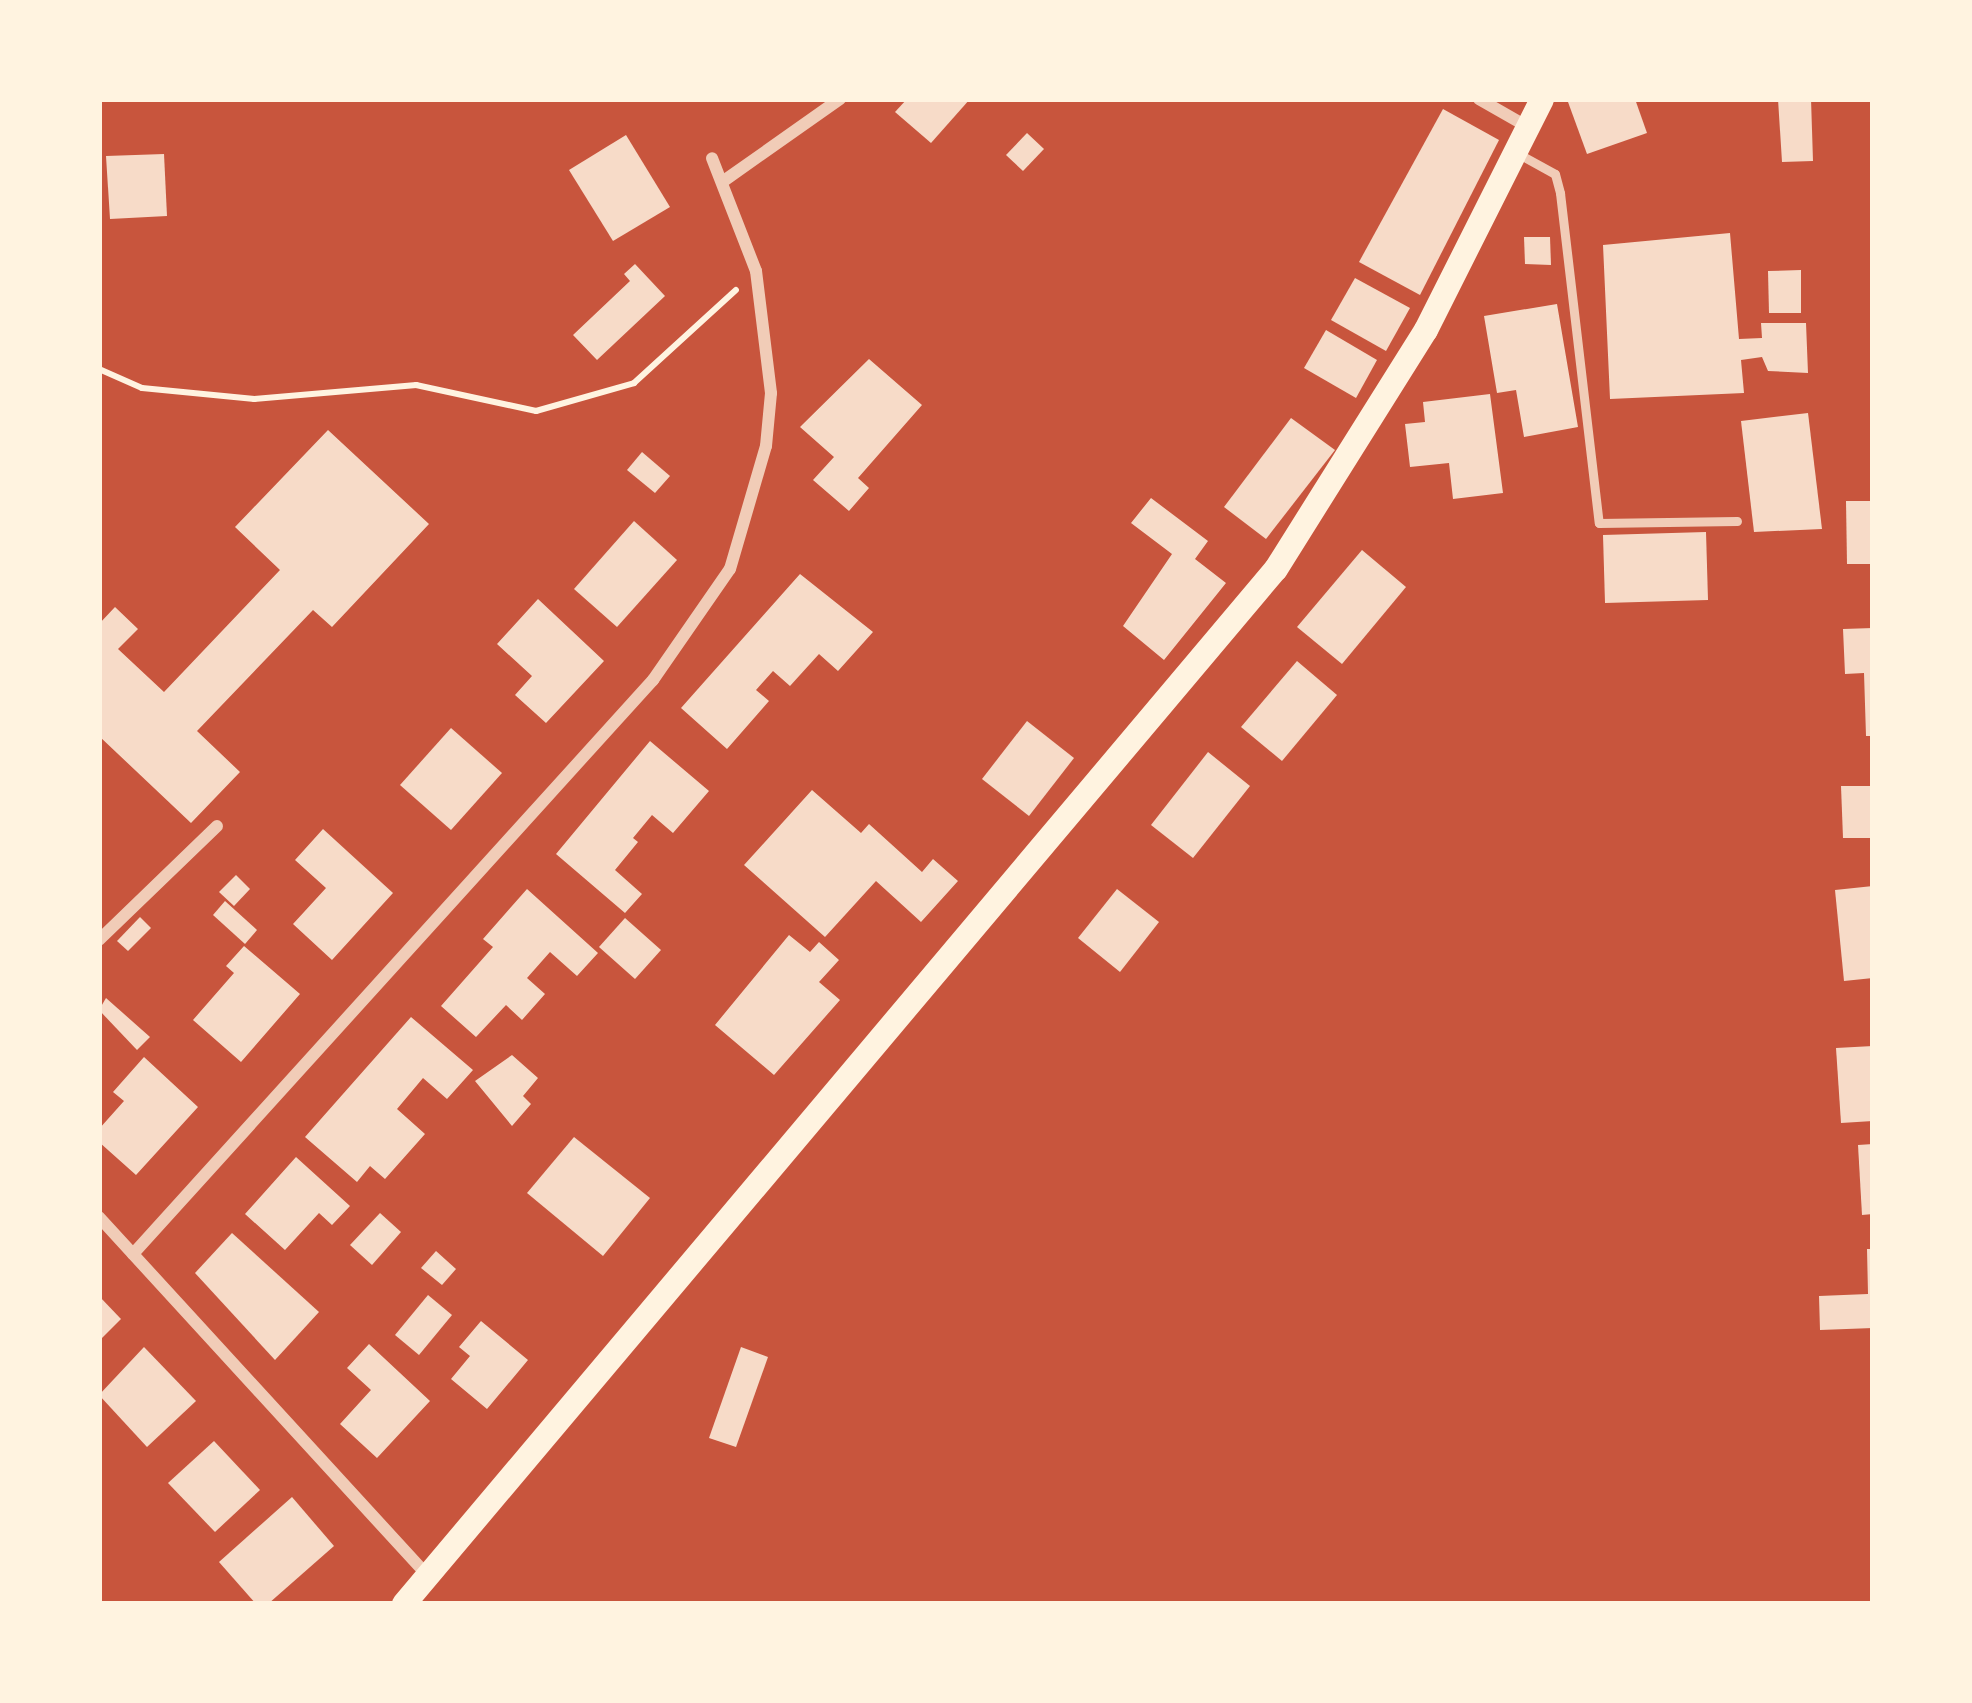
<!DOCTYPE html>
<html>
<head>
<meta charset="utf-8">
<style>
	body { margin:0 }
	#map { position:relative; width:1972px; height:1703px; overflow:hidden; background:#c8553d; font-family:"Libre Baskerville",serif }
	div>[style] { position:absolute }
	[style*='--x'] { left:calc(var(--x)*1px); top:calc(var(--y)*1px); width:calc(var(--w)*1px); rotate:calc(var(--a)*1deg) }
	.building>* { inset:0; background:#f7dbc8 }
	.path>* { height:6px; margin:-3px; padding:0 3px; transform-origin:3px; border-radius:3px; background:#fff3e0 }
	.service>* { height:9px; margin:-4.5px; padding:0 4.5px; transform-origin:4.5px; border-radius:4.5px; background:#f1ccb7 }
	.minor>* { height:12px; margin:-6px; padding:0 6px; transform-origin:6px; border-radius:6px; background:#f1ccb7 }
	.secondary>* { height:24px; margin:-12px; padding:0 12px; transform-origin:12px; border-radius:12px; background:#fff3e0 }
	span { translate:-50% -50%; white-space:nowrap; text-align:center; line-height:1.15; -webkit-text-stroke:10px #fff3e0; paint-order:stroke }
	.frame { position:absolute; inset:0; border:102px solid #fff3e0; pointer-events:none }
</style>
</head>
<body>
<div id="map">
	<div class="building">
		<div style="clip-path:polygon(907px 99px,970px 99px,931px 143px,895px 112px)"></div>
		<div style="clip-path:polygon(1576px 99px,1635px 99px,1647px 133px,1587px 154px,1568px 102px)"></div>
		<div style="clip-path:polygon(1778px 99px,1811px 99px,1813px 161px,1782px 162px)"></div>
		<div style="clip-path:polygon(1443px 109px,1499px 140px,1420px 295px,1359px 262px)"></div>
		<div style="clip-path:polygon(1027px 133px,1044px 149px,1023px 171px,1006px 155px)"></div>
		<div style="clip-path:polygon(626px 135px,670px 207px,613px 241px,569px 170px)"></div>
		<div style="clip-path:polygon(164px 154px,167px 216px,110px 219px,106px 156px)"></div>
		<div style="clip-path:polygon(1730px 233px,1739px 339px,1762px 338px,1761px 323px,1806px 323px,1808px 373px,1768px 371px,1762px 357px,1741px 360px,1744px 393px,1610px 399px,1603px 245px)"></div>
		<div style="clip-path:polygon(1524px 237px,1550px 237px,1551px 265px,1525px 264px)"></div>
		<div style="clip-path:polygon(635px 264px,665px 296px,597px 360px,573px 335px,630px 281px,624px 274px)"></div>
		<div style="clip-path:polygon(1801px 270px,1801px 313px,1769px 313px,1768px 271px)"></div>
		<div style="clip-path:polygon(1355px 278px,1410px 308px,1386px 351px,1331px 320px)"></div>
		<div style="clip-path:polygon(1557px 304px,1578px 427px,1524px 437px,1516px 390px,1497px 393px,1484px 316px)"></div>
		<div style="clip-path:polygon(1326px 330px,1377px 360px,1356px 398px,1304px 368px)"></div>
		<div style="clip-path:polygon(869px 359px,922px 405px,858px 478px,869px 488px,849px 511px,813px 480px,834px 457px,800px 427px)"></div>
		<div style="clip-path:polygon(1490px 394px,1503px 493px,1453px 499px,1449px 463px,1410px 467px,1405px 424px,1425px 422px,1423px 402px)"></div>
		<div style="clip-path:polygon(1808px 413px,1822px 529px,1754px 532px,1741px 421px)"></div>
		<div style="clip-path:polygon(1291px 418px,1335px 450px,1266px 539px,1224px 507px)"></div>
		<div style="clip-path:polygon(328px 430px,429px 524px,332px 627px,313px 610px,197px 731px,240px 772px,191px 823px,99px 736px,99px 624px,115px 607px,138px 629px,118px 649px,164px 692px,280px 570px,235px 527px)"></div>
		<div style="clip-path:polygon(642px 452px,670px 476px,655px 493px,627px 470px)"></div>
		<div style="clip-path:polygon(1151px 498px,1208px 541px,1195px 559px,1226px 583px,1164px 660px,1123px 626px,1172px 554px,1131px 523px)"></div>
		<div style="clip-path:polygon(1846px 501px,1873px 501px,1873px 564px,1847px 564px)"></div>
		<div style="clip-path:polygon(634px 521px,677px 560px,617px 627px,574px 589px)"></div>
		<div style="clip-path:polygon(1706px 532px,1708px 600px,1605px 603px,1603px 535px)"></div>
		<div style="clip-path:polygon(1362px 550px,1406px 587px,1342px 664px,1297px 627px)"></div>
		<div style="clip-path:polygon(800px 574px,873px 632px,838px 671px,819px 654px,790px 686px,773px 671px,756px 690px,769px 701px,727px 749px,681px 708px)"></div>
		<div style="clip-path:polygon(538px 599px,604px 661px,546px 723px,515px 695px,532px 676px,497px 644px)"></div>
		<div style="clip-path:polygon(1873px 628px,1873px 736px,1866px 736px,1864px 673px,1845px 674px,1843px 629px)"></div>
		<div style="clip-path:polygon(1297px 661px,1337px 695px,1282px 761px,1241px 727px)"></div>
		<div style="clip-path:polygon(1027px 721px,1074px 758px,1029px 816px,982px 779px)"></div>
		<div style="clip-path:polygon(451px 728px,502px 773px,451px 830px,400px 785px)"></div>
		<div style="clip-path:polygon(650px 741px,709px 791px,673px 833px,652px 815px,633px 838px,638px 842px,615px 870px,642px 894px,625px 913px,556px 854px)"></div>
		<div style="clip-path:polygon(1208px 752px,1250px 786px,1193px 858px,1151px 825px)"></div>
		<div style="clip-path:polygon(1841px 786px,1873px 786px,1873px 838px,1843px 838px)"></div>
		<div style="clip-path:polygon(812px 790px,861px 833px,869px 824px,922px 872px,933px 859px,958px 881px,921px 922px,876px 881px,825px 937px,744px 865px)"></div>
		<div style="clip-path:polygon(323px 829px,393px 893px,332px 960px,293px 924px,326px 888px,295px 860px)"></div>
		<div style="clip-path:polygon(236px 875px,250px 889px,234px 906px,219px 892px)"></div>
		<div style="clip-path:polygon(1873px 886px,1873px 978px,1844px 981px,1835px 890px)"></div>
		<div style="clip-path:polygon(527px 889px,598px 953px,577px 976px,550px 952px,527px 978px,545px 994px,522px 1020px,506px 1005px,476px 1037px,441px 1006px,493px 947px,483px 939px)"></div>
		<div style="clip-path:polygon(1117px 889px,1159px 922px,1120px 972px,1078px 938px)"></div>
		<div style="clip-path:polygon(225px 901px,257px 930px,245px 944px,213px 915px)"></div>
		<div style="clip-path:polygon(140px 917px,151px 928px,128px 951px,117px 941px)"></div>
		<div style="clip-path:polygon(625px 918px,661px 950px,635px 979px,599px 947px)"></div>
		<div style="clip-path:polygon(789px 935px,810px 952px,819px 942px,839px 960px,819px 982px,840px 1000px,774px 1075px,715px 1025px)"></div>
		<div style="clip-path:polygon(244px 946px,300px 994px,241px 1062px,193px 1020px,234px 973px,226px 966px)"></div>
		<div style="clip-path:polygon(106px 998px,150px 1037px,137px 1050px,99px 1010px)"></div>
		<div style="clip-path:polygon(411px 1017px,473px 1070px,447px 1099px,423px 1078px,397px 1109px,425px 1134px,385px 1179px,370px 1166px,357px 1182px,305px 1137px)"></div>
		<div style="clip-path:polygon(1873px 1046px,1873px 1121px,1841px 1123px,1836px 1048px)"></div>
		<div style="clip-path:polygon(512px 1055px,538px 1078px,523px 1096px,531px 1104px,512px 1126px,475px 1081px)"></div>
		<div style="clip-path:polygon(144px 1057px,198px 1107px,136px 1175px,99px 1142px,99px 1129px,124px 1101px,113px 1092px)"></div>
		<div style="clip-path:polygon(574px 1137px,650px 1198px,603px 1256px,527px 1193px)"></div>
		<div style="clip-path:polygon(1873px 1144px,1873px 1214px,1862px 1215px,1858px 1145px)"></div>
		<div style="clip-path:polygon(296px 1157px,350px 1206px,332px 1225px,319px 1213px,285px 1250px,245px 1214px)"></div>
		<div style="clip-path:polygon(380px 1213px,401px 1232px,372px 1265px,350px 1245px)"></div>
		<div style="clip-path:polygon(232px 1233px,319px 1312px,275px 1360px,195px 1273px)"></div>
		<div style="clip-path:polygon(1867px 1249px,1873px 1249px,1873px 1328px,1820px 1330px,1819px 1296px,1868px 1294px)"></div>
		<div style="clip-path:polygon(436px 1251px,456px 1269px,442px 1285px,421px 1268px)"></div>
		<div style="clip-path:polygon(428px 1295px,452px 1315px,419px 1355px,395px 1335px)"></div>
		<div style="clip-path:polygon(99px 1296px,121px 1319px,99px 1341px)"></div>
		<div style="clip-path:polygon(481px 1321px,528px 1360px,487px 1409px,451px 1379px,470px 1356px,459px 1347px)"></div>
		<div style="clip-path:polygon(369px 1344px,430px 1401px,377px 1458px,340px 1424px,371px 1390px,347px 1368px)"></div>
		<div style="clip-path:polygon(144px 1347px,196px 1401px,147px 1447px,99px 1395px)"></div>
		<div style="clip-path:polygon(741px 1347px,768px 1357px,736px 1447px,709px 1438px)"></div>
		<div style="clip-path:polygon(214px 1441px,260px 1490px,215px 1532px,168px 1483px)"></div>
		<div style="clip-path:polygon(292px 1497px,334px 1546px,268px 1604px,256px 1604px,219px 1562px)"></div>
	</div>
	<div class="path">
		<div style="--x:99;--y:369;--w:47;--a:23.8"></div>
		<div style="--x:142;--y:388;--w:113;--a:5.6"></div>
		<div style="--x:254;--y:399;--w:163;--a:-4.9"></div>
		<div style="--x:416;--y:385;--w:123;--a:12.2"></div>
		<div style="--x:536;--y:411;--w:102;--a:-15.9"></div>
		<div style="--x:634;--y:383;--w:138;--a:-42.4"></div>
	</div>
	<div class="service">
		<div style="--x:1517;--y:153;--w:43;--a:28.9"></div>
		<div style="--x:1555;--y:174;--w:20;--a:75"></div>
		<div style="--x:1560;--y:193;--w:332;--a:83.3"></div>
		<div style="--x:1599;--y:523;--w:138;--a:-0.8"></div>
	</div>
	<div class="minor">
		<div style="--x:1479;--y:99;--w:56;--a:29.7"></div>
		<div style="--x:725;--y:180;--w:141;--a:-35.2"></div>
		<div style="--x:99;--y:940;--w:164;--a:-44"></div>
		<div style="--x:99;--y:1217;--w:486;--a:47.5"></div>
		<div style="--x:133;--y:1254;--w:775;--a:-47.83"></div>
		<div style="--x:653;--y:680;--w:135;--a:-55.3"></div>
		<div style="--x:730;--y:569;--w:128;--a:-73.7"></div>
		<div style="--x:766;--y:446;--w:53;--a:-84.6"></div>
		<div style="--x:771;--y:393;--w:123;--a:-97"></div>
		<div style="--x:756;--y:271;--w:121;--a:-111.3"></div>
	</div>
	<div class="secondary">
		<div style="--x:404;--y:1604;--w:1353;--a:-49.89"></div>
		<div style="--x:1276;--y:569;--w:282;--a:-57.9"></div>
		<div style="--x:1426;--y:330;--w:258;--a:-63.3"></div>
	</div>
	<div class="frame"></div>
</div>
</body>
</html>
